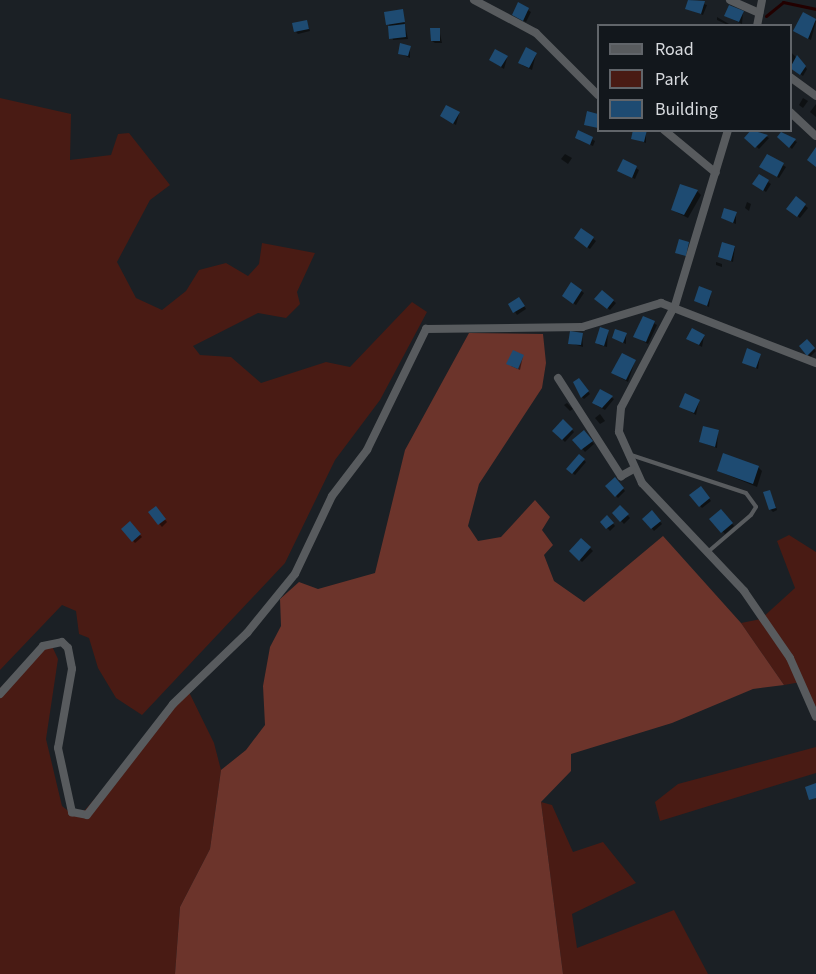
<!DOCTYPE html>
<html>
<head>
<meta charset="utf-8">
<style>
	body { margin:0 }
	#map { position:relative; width:816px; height:974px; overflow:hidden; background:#1b2025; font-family:"Source Sans 3",sans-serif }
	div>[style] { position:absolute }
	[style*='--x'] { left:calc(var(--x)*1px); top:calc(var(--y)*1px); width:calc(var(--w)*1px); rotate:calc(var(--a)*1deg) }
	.green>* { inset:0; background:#491b14 }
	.forest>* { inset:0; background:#6c342b }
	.shadow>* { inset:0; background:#0007 }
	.stream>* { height:3px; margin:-1.5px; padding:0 1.5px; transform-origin:1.5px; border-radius:1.5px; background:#200 }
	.building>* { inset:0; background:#1e4b72 }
	.service>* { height:4px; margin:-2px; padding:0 2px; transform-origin:2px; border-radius:2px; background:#585b5e }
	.minor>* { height:8px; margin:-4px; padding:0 4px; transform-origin:4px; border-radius:4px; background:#585b5e }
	span { translate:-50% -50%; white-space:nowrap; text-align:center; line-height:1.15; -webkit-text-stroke:5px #12171c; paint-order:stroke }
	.legend { position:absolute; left:597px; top:24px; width:195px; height:108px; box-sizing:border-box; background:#12171c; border:2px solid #61656a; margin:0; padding:8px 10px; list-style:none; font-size:18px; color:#d7dade }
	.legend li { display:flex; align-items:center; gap:12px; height:30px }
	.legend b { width:30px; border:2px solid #61656a }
</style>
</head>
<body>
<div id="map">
	<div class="green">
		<div style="clip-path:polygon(0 98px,71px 114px,70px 160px,111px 155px,118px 134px,129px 133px,170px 185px,150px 200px,117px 262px,136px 298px,162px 310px,186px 291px,199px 270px,226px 263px,248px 276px,259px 264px,262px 243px,315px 253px,297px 292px,300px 304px,286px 318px,258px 313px,193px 346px,200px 355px,231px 357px,261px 383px,326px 362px,350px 367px,412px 302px,427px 312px,380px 400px,335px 460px,285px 563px,142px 715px,116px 698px,98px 668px,89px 638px,79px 634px,76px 611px,62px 605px,0 670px)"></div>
		<div style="clip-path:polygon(789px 535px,816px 552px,816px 707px,801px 682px,784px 685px,741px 623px,761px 619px,795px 588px,777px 541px)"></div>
		<div style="clip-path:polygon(51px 644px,58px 659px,46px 739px,62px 806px,72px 814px,85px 810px,188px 690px,214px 743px,221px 770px,210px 849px,180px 907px,175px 974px,0 974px,0 688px)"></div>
		<div style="clip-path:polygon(816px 747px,816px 773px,660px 821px,655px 802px,678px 784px)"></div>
		<div style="clip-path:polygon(541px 802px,552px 805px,573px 852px,603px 842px,636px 883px,572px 914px,577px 948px,674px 910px,708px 974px,563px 974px)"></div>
	</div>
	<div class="forest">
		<div style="clip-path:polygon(469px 333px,543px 334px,546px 363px,542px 388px,479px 484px,468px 526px,478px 541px,501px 537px,535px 500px,550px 517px,542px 530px,553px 545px,544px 555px,554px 581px,584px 602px,663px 536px,741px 623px,784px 685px,753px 689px,672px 723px,571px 754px,571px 771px,541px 802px,563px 974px,175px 974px,180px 907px,210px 849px,221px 770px,246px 750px,265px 725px,263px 686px,270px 647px,281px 626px,280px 599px,299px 582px,318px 589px,375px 573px,405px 450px)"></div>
	</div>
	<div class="shadow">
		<div style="clip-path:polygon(689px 0,707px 5px,703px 15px,686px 8px)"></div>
		<div style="clip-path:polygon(518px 4px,531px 12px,526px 22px,513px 15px)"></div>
		<div style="clip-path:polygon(402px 11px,408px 39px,393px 40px,386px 13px)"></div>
		<div style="clip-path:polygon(743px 12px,742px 24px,726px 16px)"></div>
		<div style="clip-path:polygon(804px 14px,816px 21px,811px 40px,797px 33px)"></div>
		<div style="clip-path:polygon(717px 17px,729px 24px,730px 26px,717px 20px)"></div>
		<div style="clip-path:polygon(306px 21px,310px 31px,298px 34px,296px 32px)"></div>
		<div style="clip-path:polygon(439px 29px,442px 43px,435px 43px,432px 41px)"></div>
		<div style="clip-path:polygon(410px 47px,410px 58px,399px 53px)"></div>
		<div style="clip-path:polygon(790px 51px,807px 69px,803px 76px,790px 67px)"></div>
		<div style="clip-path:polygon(536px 54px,532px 70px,522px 65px)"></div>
		<div style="clip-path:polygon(507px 58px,504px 69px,493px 62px)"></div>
		<div style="clip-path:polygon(803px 98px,808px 101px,803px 108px,799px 105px)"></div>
		<div style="clip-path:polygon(816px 104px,816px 117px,810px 112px)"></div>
		<div style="clip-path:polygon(459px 114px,456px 125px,444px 118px)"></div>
		<div style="clip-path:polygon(753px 130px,769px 138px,759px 149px,746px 137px)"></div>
		<div style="clip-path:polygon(646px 131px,646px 143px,633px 138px)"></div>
		<div style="clip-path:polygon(579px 132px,595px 141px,593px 146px,579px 140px)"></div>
		<div style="clip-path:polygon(782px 134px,797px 142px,792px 149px,779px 137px)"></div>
		<div style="clip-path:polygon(565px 154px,572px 158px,568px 164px,561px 159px)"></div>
		<div style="clip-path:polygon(767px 156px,786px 167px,779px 178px,764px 169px)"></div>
		<div style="clip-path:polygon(623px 161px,639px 170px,635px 179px,619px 171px)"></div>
		<div style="clip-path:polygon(759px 176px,771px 184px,766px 192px,757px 186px)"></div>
		<div style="clip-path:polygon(697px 191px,701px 195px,688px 218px,672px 210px)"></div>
		<div style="clip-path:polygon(796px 198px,808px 208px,800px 218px,791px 211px)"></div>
		<div style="clip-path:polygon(747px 202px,751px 204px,749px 211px,745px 208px)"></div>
		<div style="clip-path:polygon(736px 213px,736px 224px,722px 218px)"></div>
		<div style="clip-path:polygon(582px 230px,596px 241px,590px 249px,578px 241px)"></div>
		<div style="clip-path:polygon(735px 247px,733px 262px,719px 256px)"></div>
		<div style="clip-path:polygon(716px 262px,722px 264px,722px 267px,716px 265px)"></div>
		<div style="clip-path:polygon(572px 284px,584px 293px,576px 305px,566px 298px)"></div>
		<div style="clip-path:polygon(602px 292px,616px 303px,610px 310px,596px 299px)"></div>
		<div style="clip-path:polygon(711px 292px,709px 307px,696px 300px)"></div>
		<div style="clip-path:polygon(521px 301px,526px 309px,517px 315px,510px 304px)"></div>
		<div style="clip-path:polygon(644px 318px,657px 325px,648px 344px,635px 336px)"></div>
		<div style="clip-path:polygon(608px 331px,607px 347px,599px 345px,597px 342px)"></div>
		<div style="clip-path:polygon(582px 334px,583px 347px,570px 343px)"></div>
		<div style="clip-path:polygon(626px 335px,626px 344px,613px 338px)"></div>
		<div style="clip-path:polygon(704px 336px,702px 347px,688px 339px)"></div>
		<div style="clip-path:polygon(806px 341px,816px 351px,810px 357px,801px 346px)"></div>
		<div style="clip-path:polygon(760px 355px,758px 369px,743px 362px)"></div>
		<div style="clip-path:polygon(523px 356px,520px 370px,511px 366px)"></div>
		<div style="clip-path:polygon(635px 361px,628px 382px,616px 375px)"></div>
		<div style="clip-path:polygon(581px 382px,590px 394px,584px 399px,582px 397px)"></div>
		<div style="clip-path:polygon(600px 391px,614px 399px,605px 410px,596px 405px)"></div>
		<div style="clip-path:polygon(699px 401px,696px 415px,681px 406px)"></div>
		<div style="clip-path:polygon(567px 403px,573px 409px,570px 411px,564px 405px)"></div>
		<div style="clip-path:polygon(600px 414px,605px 421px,600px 424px,595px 418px)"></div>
		<div style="clip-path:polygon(563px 421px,574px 432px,565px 442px,554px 431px)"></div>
		<div style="clip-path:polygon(584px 432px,594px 444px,585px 452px,575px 440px)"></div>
		<div style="clip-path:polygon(718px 432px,717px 448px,700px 442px)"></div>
		<div style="clip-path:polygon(579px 456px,586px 462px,575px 475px,568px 469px)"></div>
		<div style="clip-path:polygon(758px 467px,762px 471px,757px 487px,718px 471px)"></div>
		<div style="clip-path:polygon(614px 479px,625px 491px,618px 498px,607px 486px)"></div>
		<div style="clip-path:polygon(703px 490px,711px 501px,702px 508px,691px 495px)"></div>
		<div style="clip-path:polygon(770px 492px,777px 510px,773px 512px,770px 509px)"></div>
		<div style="clip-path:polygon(620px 507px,630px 518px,624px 524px,614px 513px)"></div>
		<div style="clip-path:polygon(158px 511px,167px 522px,162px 527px,150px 513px)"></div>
		<div style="clip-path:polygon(721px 511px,734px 526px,725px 534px,712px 519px)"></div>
		<div style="clip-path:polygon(652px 512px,662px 524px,654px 531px,644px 519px)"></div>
		<div style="clip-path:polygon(607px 517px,615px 526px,610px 531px,602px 522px)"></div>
		<div style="clip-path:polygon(129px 523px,142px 537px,135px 543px,123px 529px)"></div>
		<div style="clip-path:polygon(581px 540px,593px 551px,582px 562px,571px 551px)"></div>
	</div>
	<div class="stream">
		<div style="--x:766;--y:16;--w:22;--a:-39"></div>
		<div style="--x:783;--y:2;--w:34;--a:12"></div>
	</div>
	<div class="building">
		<div style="clip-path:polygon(688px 0,705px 1px,701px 14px,685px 9px)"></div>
		<div style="clip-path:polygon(518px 2px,529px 8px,523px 21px,512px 15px)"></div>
		<div style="clip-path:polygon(729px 5px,744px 11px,739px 22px,724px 16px)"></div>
		<div style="clip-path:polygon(403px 9px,405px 22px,386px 25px,384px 12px)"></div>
		<div style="clip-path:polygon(803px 12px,816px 19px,808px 39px,793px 31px)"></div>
		<div style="clip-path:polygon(307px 20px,309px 29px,294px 32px,292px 23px)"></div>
		<div style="clip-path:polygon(405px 24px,406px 37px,389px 39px,388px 26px)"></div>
		<div style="clip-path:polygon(430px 28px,440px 28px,440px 41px,431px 41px)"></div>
		<div style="clip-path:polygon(400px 43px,411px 46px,408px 56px,398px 54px)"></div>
		<div style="clip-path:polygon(526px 47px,537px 53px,529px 68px,518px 63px)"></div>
		<div style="clip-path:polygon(495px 49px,508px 56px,501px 67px,489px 60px)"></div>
		<div style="clip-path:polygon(797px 55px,806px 66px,800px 75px,790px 68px)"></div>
		<div style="clip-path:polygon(446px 105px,460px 112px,453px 124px,440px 116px)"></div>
		<div style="clip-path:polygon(587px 111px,598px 114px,598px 128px,584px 125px)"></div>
		<div style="clip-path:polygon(578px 130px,593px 137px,590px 145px,575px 138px)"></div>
		<div style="clip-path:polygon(633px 130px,647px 130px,644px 142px,631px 139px)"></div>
		<div style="clip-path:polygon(751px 130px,768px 135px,755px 148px,744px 138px)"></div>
		<div style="clip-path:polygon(781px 132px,796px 139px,789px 148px,777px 137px)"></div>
		<div style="clip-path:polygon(816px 147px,816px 167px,807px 160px)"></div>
		<div style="clip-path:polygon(767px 154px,784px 163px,777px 177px,759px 167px)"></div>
		<div style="clip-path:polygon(623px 159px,637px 166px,632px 178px,617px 171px)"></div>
		<div style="clip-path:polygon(759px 174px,769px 180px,763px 191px,752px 184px)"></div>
		<div style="clip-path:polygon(680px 184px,698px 190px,684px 215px,671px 210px)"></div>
		<div style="clip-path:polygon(796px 196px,806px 204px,797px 217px,786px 209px)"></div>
		<div style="clip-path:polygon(724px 208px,737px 212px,733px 223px,721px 218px)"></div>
		<div style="clip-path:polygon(581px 228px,594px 237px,587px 248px,574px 238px)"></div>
		<div style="clip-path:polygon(679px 239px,689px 242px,686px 256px,675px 253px)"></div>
		<div style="clip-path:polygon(722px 242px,735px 246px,731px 261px,718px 257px)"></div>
		<div style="clip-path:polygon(571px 282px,582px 290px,573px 304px,562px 296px)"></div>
		<div style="clip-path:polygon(699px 286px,712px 291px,707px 306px,694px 301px)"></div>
		<div style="clip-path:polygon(602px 290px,614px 300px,607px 309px,594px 299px)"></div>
		<div style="clip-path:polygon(519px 297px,525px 306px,513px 313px,508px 304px)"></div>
		<div style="clip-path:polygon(643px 316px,655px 321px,646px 342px,633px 337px)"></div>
		<div style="clip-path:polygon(600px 327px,609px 330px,604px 346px,595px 343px)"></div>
		<div style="clip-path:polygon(692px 328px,705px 335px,699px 345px,686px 339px)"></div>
		<div style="clip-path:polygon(615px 329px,627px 333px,623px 343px,612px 338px)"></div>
		<div style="clip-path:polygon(570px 331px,583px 333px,581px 345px,568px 344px)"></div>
		<div style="clip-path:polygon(807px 339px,815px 348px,807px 356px,799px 346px)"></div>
		<div style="clip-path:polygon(747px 348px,761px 354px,756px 368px,742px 363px)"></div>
		<div style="clip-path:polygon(513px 350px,524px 355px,518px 369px,506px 364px)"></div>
		<div style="clip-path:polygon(622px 353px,636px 360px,626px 380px,611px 373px)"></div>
		<div style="clip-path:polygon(579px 378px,589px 391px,581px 398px,573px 382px)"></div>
		<div style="clip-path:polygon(600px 389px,613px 396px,602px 408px,592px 403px)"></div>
		<div style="clip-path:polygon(685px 393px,700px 400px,694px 413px,679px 407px)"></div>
		<div style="clip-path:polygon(563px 419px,573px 429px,562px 440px,552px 431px)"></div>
		<div style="clip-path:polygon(703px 426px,719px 430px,715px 447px,699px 442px)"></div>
		<div style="clip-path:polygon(584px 430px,593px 441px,581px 450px,572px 440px)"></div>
		<div style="clip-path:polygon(723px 453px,759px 466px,753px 484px,717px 471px)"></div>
		<div style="clip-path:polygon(579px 454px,585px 459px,572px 474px,566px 469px)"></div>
		<div style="clip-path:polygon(615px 477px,624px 488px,615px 497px,605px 486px)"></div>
		<div style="clip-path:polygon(701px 486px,710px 498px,699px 507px,689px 495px)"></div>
		<div style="clip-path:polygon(770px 490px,776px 508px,769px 510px,763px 492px)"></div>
		<div style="clip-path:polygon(620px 505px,629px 514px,620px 522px,612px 513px)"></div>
		<div style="clip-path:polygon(156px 506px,166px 519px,158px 525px,148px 512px)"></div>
		<div style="clip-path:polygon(721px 509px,733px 523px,721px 533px,709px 519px)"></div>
		<div style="clip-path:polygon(652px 510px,661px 521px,651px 529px,642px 519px)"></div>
		<div style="clip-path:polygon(607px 515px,614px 523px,606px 529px,600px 522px)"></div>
		<div style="clip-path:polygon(130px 521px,141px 534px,132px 542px,121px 529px)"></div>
		<div style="clip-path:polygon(581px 538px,591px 547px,579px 561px,569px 551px)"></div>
		<div style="clip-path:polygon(816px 783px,816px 798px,809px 800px,805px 787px)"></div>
	</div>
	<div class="service">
		<div style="--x:631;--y:455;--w:121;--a:18.3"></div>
		<div style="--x:746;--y:493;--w:17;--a:54"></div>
		<div style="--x:756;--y:507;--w:9;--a:122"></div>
		<div style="--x:751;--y:515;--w:55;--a:139.4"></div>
	</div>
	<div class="minor">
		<div style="--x:474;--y:0;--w:70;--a:28"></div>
		<div style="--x:536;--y:33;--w:88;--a:45"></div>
		<div style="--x:730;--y:0;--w:32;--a:24"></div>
		<div style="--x:757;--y:26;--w:26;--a:-79"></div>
		<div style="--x:790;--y:77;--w:32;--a:36"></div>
		<div style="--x:790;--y:112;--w:35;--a:43"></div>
		<div style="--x:664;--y:130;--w:67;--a:39.6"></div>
		<div style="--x:728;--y:130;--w:183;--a:106.8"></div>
		<div style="--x:675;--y:305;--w:116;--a:117.7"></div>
		<div style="--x:621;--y:408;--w:24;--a:95"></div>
		<div style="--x:619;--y:432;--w:56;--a:65.7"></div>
		<div style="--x:642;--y:483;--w:149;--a:46.6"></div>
		<div style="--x:744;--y:591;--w:81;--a:55.5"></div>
		<div style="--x:790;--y:658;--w:64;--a:66.2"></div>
		<div style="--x:558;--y:378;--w:117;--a:57.3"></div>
		<div style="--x:621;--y:476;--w:13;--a:-29"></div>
		<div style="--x:0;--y:694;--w:64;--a:-48.1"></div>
		<div style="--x:43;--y:646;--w:19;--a:-12"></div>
		<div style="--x:62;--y:642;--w:8;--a:45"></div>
		<div style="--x:68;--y:648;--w:21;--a:79"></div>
		<div style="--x:72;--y:669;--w:80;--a:100"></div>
		<div style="--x:58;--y:748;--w:66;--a:77.7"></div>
		<div style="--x:72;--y:812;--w:15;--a:11"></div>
		<div style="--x:87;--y:815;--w:140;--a:-52.2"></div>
		<div style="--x:173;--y:704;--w:103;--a:-43.8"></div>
		<div style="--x:247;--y:633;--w:76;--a:-50.9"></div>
		<div style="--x:295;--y:574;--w:86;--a:-64.6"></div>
		<div style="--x:332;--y:496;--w:58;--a:-52.7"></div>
		<div style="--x:367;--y:450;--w:135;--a:-64"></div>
		<div style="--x:426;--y:329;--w:156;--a:-0.7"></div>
		<div style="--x:582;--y:327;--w:83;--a:-16.9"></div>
		<div style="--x:661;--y:303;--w:166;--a:21.2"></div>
	</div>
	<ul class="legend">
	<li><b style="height:8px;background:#585b5e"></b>Road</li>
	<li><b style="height:16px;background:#491b14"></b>Park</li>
	<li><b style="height:16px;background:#1e4b72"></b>Building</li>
	</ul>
</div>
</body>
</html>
